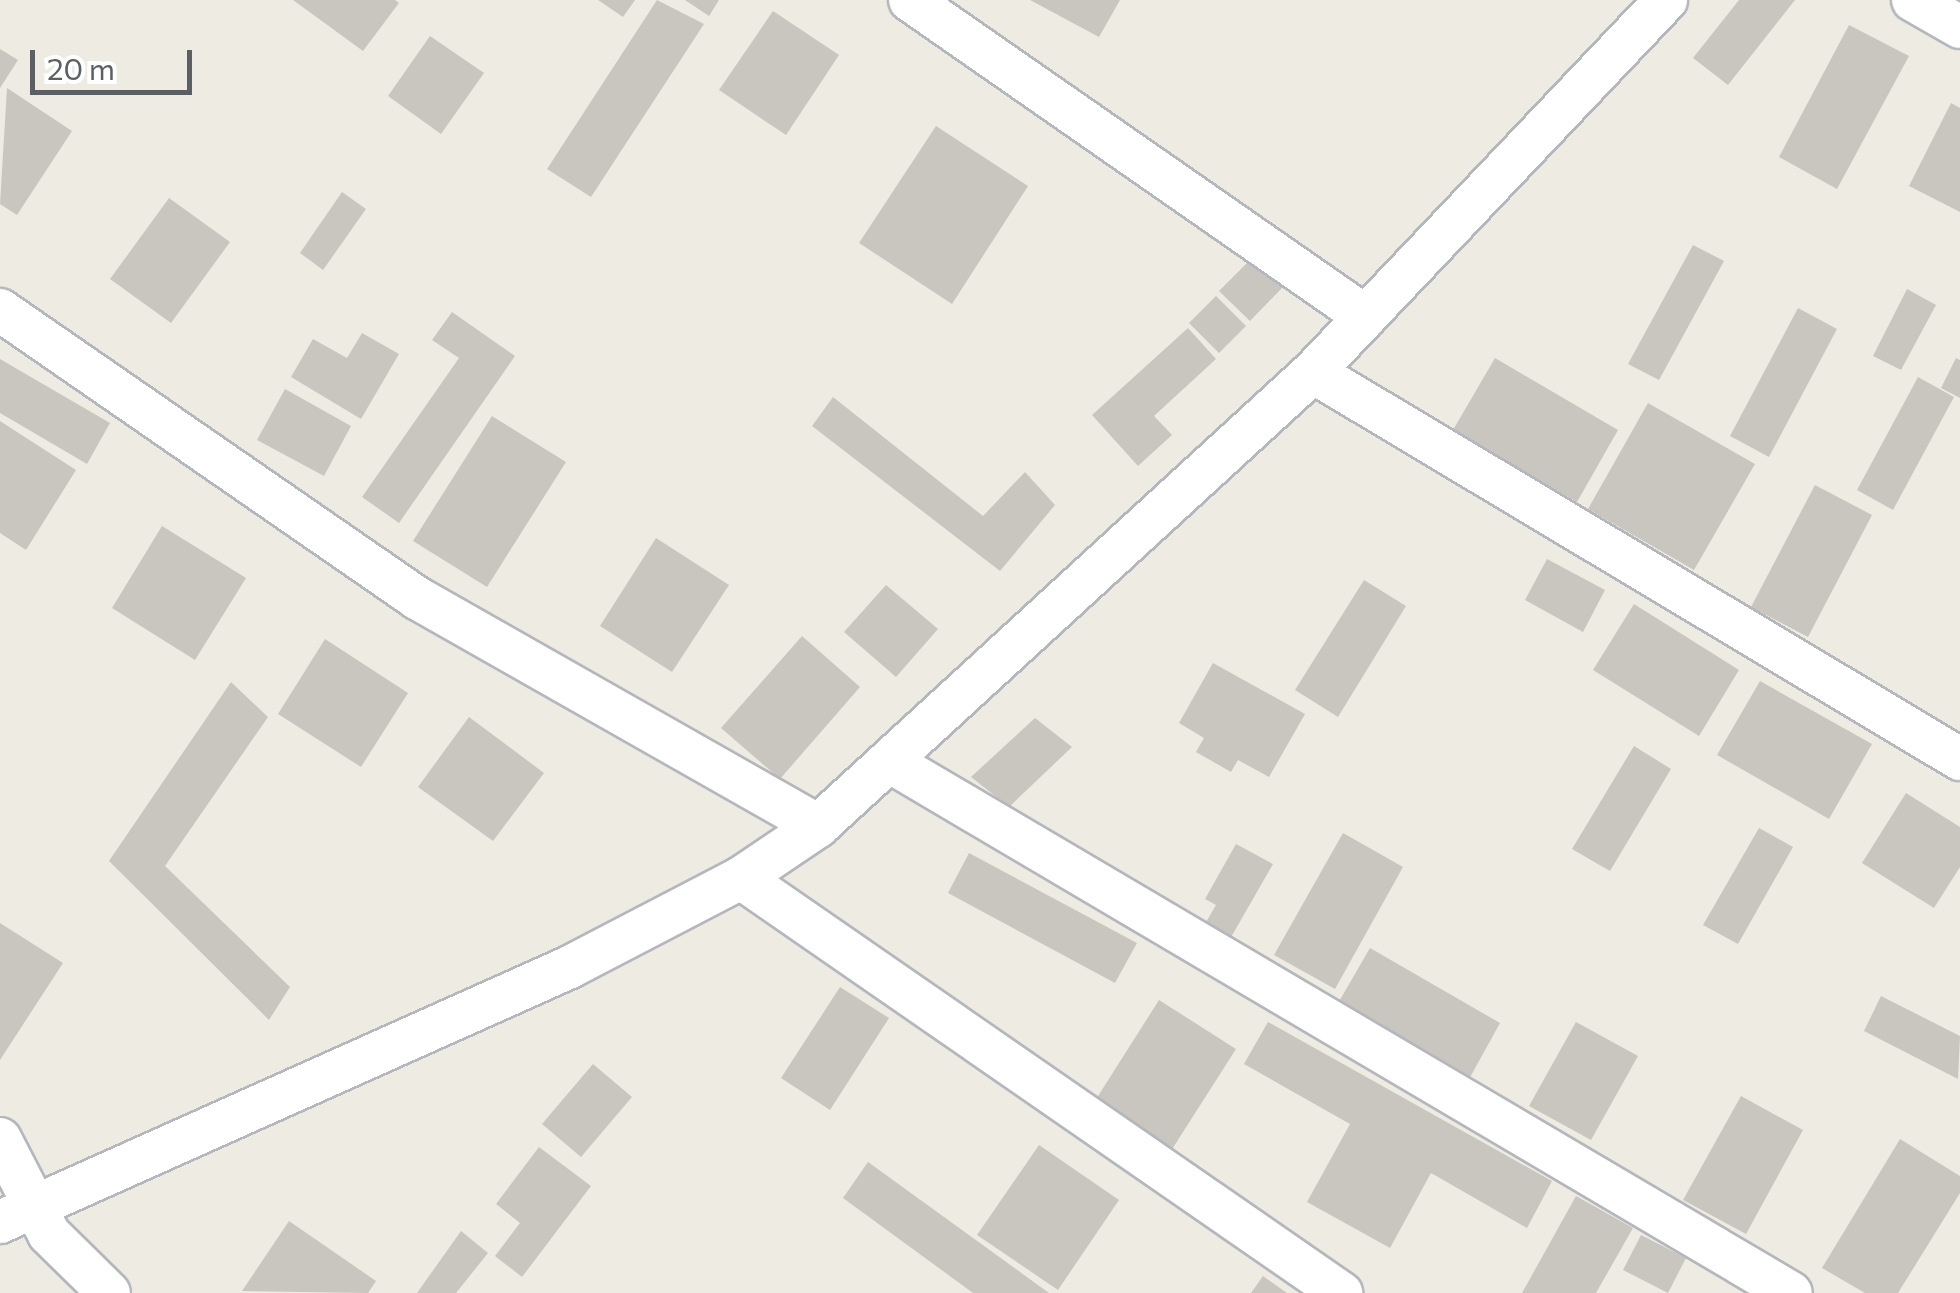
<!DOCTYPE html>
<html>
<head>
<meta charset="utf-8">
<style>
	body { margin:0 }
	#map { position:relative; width:1960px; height:1293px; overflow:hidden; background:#eeebe3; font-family:Commissioner,sans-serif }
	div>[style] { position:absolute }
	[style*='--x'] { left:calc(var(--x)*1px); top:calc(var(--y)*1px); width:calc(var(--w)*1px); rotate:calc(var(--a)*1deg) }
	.building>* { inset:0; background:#c9c6c0 }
	.roads { filter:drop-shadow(2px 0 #b4b7bb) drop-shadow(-2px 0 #b4b7bb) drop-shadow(0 2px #b4b7bb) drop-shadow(0 -2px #b4b7bb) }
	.street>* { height:42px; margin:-21px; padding:0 21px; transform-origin:21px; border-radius:21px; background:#fff }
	span { translate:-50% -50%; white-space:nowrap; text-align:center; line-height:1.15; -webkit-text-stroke:8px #fff; paint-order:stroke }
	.scale { position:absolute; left:30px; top:50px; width:162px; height:45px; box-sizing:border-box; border:5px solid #5b6064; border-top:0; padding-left:12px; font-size:30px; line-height:35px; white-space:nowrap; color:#5b6064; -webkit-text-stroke:8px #fff; paint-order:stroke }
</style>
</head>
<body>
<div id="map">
	<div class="building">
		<div style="clip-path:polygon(293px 0,395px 0,399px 3px,363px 51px)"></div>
		<div style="clip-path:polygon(598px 0,635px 0,623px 17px)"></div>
		<div style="clip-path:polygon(657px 0,704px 24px,591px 197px,547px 169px)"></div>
		<div style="clip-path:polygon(685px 0,719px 0,709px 16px)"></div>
		<div style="clip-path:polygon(1030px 0,1120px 0,1099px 37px)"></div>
		<div style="clip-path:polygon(1739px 0,1795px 0,1728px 85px,1693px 58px)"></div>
		<div style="clip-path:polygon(773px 11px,839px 55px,786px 135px,719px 90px)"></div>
		<div style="clip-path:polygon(1849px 25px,1909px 56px,1837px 189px,1779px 157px)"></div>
		<div style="clip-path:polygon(430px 36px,484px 73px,441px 134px,388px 96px)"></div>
		<div style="clip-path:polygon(0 49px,18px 60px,0 88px)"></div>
		<div style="clip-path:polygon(7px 88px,72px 131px,17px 215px,0 204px)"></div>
		<div style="clip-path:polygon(1951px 103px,1960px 108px,1960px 212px,1909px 186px)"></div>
		<div style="clip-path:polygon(936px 126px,1028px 186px,952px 304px,859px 243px)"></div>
		<div style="clip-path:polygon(342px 192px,366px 209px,323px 270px,300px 253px)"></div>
		<div style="clip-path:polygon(169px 198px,230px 242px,171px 323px,110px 279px)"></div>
		<div style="clip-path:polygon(1693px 245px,1724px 261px,1659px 380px,1628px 364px)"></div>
		<div style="clip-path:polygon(1253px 257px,1283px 287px,1250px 321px,1219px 291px)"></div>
		<div style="clip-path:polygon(1907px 289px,1936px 305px,1901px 370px,1873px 356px)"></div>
		<div style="clip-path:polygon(1216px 296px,1246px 326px,1219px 353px,1189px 323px)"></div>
		<div style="clip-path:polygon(1798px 308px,1837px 329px,1769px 457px,1730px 436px)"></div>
		<div style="clip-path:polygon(452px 312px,515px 356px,399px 523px,362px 497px,459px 358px,432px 340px)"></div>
		<div style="clip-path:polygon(1188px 328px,1216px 359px,1154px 416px,1172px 435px,1138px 466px,1092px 415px)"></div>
		<div style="clip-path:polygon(362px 333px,399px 354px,361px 419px,291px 377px,313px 339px,347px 358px)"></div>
		<div style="clip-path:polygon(1495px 358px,1618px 430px,1577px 502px,1453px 430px)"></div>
		<div style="clip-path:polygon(1956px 358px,1960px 360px,1960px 398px,1941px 388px)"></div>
		<div style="clip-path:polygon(0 359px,110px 423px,87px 464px,0 413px)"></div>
		<div style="clip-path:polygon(1918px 377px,1954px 397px,1893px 510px,1857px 490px)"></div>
		<div style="clip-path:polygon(285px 389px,351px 426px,324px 476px,257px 440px)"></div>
		<div style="clip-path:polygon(833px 397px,983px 516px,1025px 472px,1055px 505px,1000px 571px,812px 426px)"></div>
		<div style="clip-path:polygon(1648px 403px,1755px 464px,1694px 570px,1588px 509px)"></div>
		<div style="clip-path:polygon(492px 416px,566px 462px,487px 587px,413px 541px)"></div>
		<div style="clip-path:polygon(0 421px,76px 470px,26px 550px,0 533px)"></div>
		<div style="clip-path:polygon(1815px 485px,1872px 515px,1808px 637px,1751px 607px)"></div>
		<div style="clip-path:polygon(162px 526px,246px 578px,195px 660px,112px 608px)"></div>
		<div style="clip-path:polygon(656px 538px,729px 585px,672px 672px,600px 626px)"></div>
		<div style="clip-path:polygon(1547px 559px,1605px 590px,1583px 632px,1525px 600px)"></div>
		<div style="clip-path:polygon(1364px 580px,1406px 606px,1338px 717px,1295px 690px)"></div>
		<div style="clip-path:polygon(886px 585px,938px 629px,896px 677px,844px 632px)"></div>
		<div style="clip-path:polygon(1634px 604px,1739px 670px,1699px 736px,1593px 670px)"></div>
		<div style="clip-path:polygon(802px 636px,860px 687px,780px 779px,721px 728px)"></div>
		<div style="clip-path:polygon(325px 639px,408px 693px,361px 767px,278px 714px)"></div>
		<div style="clip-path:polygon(1213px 663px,1305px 714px,1269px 777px,1238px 760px,1231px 772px,1196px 752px,1204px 738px,1179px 723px)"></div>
		<div style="clip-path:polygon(1760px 681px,1872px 744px,1829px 819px,1717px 755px)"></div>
		<div style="clip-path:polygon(231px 682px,268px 717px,165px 866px,290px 987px,269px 1020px,109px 861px)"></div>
		<div style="clip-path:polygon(469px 717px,544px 773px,493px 841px,418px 787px)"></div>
		<div style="clip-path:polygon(1035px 718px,1072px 747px,1009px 807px,971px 777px)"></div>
		<div style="clip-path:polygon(1634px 746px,1671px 769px,1610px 871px,1572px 849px)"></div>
		<div style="clip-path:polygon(1906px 793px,1960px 827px,1960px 867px,1934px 908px,1862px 863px)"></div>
		<div style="clip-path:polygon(1759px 828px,1793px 847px,1738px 944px,1703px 925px)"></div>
		<div style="clip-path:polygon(1343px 833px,1403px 867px,1335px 989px,1274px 955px)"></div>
		<div style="clip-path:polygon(1236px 844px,1273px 864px,1230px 939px,1205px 924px,1216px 905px,1205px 899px)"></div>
		<div style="clip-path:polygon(969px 853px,1137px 943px,1115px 983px,948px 893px)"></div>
		<div style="clip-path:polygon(0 923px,63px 963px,0 1060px)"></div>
		<div style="clip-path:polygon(1370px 948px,1500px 1023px,1468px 1081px,1337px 1005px)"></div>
		<div style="clip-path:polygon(840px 987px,889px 1018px,830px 1110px,781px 1078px)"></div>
		<div style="clip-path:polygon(1881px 996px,1960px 1036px,1958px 1079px,1864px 1031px)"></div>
		<div style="clip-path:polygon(1159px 1000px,1236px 1049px,1169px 1154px,1093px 1104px)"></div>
		<div style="clip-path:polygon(1268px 1022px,1552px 1181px,1527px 1228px,1431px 1173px,1390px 1248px,1307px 1202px,1350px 1124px,1244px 1064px)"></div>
		<div style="clip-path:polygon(1576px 1022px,1638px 1056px,1591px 1140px,1529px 1106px)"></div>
		<div style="clip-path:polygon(593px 1064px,632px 1097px,581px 1157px,542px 1124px)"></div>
		<div style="clip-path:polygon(1741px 1096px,1803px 1130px,1746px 1234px,1683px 1200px)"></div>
		<div style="clip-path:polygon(1900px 1139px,1960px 1176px,1960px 1193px,1898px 1293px,1865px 1293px,1822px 1268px)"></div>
		<div style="clip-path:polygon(1039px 1145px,1119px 1200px,1058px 1290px,977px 1235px)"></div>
		<div style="clip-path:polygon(539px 1147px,591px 1186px,522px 1277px,495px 1256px,520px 1223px,496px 1204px)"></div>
		<div style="clip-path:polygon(868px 1162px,1049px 1293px,973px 1293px,843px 1198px)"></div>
		<div style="clip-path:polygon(1576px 1196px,1633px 1228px,1596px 1293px,1522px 1293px)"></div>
		<div style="clip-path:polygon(289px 1221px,376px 1281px,368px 1293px,242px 1291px)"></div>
		<div style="clip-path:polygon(461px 1231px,488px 1253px,456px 1293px,417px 1293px)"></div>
		<div style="clip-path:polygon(1641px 1235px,1686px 1258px,1668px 1293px,1623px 1270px)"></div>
		<div style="clip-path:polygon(1263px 1276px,1287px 1293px,1251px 1293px)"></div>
	</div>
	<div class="roads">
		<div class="street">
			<div style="--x:910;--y:0;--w:555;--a:34.81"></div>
			<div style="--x:1913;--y:0;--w:54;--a:29.9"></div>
			<div style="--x:0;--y:310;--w:507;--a:34.63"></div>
			<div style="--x:417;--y:598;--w:461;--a:29.6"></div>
			<div style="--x:1313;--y:372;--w:754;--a:30.89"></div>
			<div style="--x:894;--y:764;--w:1041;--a:30.53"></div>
			<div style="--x:741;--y:878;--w:730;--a:34.67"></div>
			<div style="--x:0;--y:1139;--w:107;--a:62.7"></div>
			<div style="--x:49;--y:1234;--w:84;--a:44.5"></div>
			<div style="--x:0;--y:1222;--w:624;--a:-24.1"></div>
			<div style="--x:570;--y:967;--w:193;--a:-27.5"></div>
			<div style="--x:741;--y:878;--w:93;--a:-34"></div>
			<div style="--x:818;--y:826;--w:672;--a:-42.53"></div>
			<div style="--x:1313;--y:372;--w:513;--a:-46.5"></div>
		</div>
	</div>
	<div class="scale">20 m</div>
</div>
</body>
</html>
